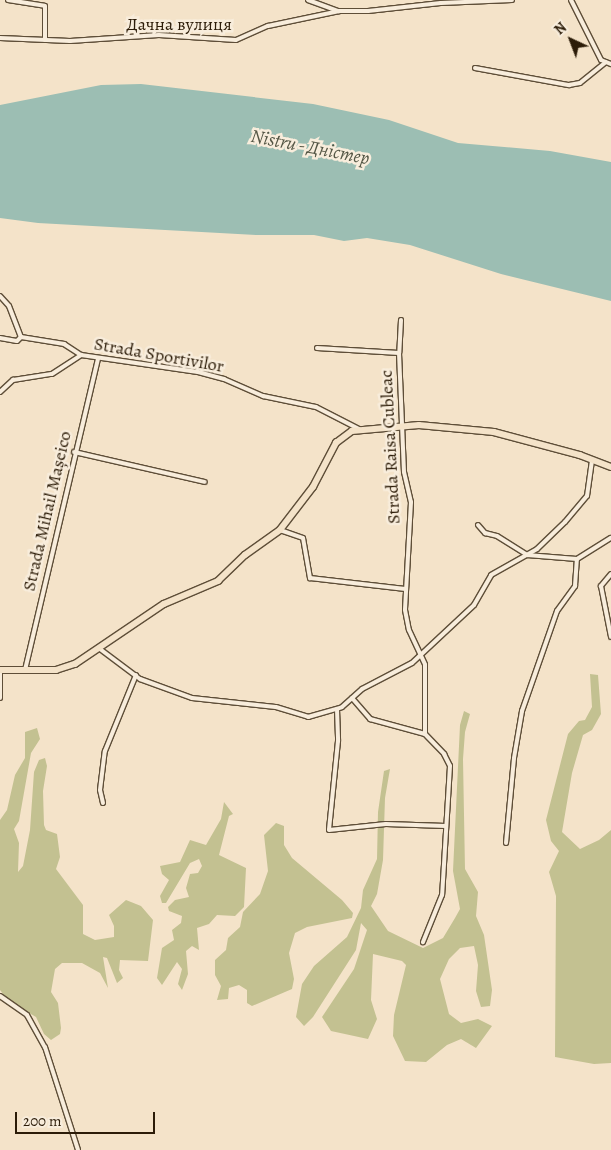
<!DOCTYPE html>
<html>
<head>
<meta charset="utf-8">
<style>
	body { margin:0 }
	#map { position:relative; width:611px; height:1150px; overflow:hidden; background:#f4e3c9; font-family:Alegreya,serif }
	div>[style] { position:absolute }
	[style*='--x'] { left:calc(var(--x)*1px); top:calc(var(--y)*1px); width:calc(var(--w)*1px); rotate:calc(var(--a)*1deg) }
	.green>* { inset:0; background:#c3c191 }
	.water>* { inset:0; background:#9cbeb3 }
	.roads { filter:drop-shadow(1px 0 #5e4e38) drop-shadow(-1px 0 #5e4e38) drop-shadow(0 1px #5e4e38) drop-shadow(0 -1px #5e4e38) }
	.street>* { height:4px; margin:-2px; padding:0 2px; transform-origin:2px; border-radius:2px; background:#f8eddc }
	.primary>* { height:5.5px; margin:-2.75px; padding:0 2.75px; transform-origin:2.75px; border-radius:2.75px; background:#f4e3c9 }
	span { translate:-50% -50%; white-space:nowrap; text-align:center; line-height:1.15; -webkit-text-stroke:5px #f8eddc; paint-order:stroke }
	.street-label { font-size:18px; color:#2c1c08 }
	.water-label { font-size:19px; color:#535544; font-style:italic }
	.north { position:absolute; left:546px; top:15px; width:50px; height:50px; -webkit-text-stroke:4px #f8eddc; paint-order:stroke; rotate:317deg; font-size:14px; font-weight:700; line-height:20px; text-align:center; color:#2c1c08 }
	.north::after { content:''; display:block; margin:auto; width:18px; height:22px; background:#2c1c08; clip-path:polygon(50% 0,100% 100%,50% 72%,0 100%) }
	.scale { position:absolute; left:15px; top:1112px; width:140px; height:22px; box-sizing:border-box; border:2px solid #2c1c08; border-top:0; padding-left:6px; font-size:15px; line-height:18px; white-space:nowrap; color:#2c1c08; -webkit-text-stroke:4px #f8eddc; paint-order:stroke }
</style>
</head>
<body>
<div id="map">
	<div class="green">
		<div style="clip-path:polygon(590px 674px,598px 675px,601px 714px,592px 730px,583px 735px,572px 773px,562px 832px,580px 849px,599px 840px,611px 830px,611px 1063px,594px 1064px,555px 1057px,556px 896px,549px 872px,559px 851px,551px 841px,546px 820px,568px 734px,579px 721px,585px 720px,592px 707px)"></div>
		<div style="clip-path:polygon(464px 711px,470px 714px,465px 732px,463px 759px,465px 869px,478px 892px,476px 916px,484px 935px,492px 990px,490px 1006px,481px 1007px,476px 991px,478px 965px,474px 946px,460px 948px,449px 959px,440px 979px,449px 1014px,461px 1023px,478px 1019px,492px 1026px,476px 1048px,461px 1039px,447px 1045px,426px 1062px,405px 1061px,393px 1036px,394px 1015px,406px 965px,402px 961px,373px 954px,371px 1000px,377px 1019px,368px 1039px,331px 1031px,322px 1017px,354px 969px,367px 930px,361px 923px,356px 950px,313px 1017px,304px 1026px,296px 1017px,302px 984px,314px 966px,347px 937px,361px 908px,363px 890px,377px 859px,378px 812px,384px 771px,390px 769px,385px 798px,383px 860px,377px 894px,371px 906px,388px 931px,423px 948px,443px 938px,455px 918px,460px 909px,453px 871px,460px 725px)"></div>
		<div style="clip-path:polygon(37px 728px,40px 739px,31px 753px,19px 821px,14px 829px,19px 843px,18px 872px,23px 866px,30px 830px,34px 772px,39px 760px,45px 758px,47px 766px,43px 791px,44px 825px,46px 830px,57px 834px,60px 857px,56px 869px,83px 905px,83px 934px,95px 940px,114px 937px,114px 926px,109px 915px,126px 900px,141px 906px,153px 920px,148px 961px,120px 960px,119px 970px,123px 978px,117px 983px,107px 958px,103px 957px,108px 988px,100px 973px,82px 963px,62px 963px,55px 969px,51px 992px,58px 1003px,61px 1028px,60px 1034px,51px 1040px,44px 1034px,36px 1017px,9px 1001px,0 990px,0 820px,7px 810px,15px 775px,25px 758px,25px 732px)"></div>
		<div style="clip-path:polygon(224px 802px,233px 814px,229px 816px,219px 855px,246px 868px,244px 907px,235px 916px,217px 915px,209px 924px,197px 928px,199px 950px,192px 946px,186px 951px,188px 974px,182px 990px,178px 984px,182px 969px,177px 962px,162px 985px,157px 978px,162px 948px,174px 940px,172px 930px,181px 923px,182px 916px,169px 911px,168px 907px,175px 900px,189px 897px,186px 888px,190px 874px,198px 873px,202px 866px,199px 859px,190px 863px,166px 903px,162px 903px,160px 896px,169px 880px,162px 874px,160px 866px,180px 862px,190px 840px,206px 845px,221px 819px)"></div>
		<div style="clip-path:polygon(276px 823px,284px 826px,284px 845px,292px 858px,342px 900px,353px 913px,352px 918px,307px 927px,295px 933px,289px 953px,294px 979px,292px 989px,252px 1006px,247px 1003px,247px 990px,239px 985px,229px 988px,228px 999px,217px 1000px,221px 986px,215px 975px,215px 960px,226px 950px,228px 938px,240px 927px,243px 912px,260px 894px,268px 871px,264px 835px)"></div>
	</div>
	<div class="water">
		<div style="clip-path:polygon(141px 84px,313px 104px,389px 120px,458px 143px,550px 151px,611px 162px,611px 301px,501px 274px,410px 245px,367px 238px,344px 241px,314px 235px,256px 235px,38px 223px,0 218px,0 105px,101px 85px)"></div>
	</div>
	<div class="roads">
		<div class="street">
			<div style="--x:8;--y:0;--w:37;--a:9"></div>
			<div style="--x:45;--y:6;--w:34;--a:90"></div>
			<div style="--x:308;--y:0;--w:33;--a:20"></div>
			<div style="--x:339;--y:11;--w:29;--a:0"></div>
			<div style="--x:368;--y:11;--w:73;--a:-6.3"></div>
			<div style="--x:441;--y:3;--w:71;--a:-2.4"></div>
			<div style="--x:571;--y:0;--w:67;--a:63.4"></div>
			<div style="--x:601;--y:60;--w:11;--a:22"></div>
			<div style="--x:0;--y:38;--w:70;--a:2.5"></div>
			<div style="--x:70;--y:41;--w:89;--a:-3.9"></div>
			<div style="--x:159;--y:35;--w:77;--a:3.7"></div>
			<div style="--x:236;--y:40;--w:35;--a:-24"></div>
			<div style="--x:268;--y:26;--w:73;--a:-11.9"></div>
			<div style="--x:475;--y:68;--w:96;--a:10.3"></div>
			<div style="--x:569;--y:85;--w:11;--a:-10"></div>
			<div style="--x:580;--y:83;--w:33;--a:-39"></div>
			<div style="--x:0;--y:296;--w:13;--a:48"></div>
			<div style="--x:9;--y:306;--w:33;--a:69"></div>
			<div style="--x:21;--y:337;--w:44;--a:9.2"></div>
			<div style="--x:64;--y:344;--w:20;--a:33"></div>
			<div style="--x:81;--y:355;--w:118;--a:8.3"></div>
			<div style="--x:198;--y:372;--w:27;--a:15"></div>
			<div style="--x:224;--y:379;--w:43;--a:23.6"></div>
			<div style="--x:263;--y:396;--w:54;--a:11.7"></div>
			<div style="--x:316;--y:407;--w:51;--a:27.1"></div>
			<div style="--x:401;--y:320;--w:33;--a:93"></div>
			<div style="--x:399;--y:353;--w:119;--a:87.6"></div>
			<div style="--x:404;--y:472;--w:31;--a:77"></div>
			<div style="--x:411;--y:502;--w:108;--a:93.2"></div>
			<div style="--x:405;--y:610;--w:20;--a:79"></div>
			<div style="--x:409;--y:630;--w:38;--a:65"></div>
			<div style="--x:425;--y:665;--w:69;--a:90"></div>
			<div style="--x:425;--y:734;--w:28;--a:46"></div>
			<div style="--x:444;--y:754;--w:13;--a:63"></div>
			<div style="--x:450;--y:766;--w:129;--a:93.5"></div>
			<div style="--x:442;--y:895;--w:51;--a:112"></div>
			<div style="--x:0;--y:338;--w:17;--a:10"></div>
			<div style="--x:17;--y:341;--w:6;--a:-45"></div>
			<div style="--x:317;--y:348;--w:82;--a:3.5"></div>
			<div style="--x:0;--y:392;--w:18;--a:-43"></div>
			<div style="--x:13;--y:380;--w:39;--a:-9"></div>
			<div style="--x:52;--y:374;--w:35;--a:-33"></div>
			<div style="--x:74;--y:452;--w:134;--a:12.9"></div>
			<div style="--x:478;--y:525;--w:11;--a:49"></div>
			<div style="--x:485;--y:533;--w:12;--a:14"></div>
			<div style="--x:497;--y:536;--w:36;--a:32"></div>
			<div style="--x:527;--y:555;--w:50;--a:4.6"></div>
			<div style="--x:577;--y:559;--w:40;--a:-32"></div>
			<div style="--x:280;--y:530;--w:24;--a:19"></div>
			<div style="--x:303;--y:538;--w:41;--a:80.1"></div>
			<div style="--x:310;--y:578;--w:96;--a:6.6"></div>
			<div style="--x:611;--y:574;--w:16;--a:130"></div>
			<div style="--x:601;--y:586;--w:52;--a:78.9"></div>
			<div style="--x:100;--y:649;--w:50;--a:36.9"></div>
			<div style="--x:140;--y:679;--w:55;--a:20.1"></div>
			<div style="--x:192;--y:698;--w:84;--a:6.1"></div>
			<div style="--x:276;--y:707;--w:34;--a:17"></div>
			<div style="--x:308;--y:717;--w:35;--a:-16"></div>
			<div style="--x:342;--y:707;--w:27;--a:-42"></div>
			<div style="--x:362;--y:689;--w:56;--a:-27.5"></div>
			<div style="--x:412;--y:663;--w:85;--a:-43.1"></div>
			<div style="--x:474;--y:605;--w:34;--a:-60"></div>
			<div style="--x:491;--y:575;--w:53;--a:-29.5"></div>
			<div style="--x:537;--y:549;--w:39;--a:-44"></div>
			<div style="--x:565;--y:522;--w:34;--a:-50"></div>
			<div style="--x:587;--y:496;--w:37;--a:-82"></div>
			<div style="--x:25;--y:670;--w:320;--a:-76.8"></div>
			<div style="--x:0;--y:698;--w:28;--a:-90"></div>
			<div style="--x:352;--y:698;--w:28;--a:49"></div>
			<div style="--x:370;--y:719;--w:57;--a:15.3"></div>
			<div style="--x:337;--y:709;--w:32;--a:88"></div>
			<div style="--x:338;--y:741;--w:89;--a:95.8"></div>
			<div style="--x:329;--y:830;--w:57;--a:-6"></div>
			<div style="--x:386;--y:824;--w:60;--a:1.9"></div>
			<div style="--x:103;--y:803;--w:13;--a:-103"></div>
			<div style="--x:100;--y:790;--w:39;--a:-83"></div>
			<div style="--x:105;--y:751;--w:82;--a:-67.8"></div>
			<div style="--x:506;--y:843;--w:85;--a:-84.6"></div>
			<div style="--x:514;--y:758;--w:48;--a:-80.3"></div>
			<div style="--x:522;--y:711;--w:106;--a:-70.7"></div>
			<div style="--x:557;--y:611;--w:31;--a:-54"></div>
			<div style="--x:575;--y:586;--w:27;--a:-86"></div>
			<div style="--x:0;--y:996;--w:33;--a:35"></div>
			<div style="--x:27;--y:1015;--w:37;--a:61"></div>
			<div style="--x:45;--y:1047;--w:108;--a:72.2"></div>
		</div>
		<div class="primary">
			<div style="--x:0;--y:670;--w:56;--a:0"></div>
			<div style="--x:56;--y:670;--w:20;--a:-18"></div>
			<div style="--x:75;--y:664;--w:107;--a:-34"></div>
			<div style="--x:164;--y:604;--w:59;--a:-23.1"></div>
			<div style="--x:218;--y:581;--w:37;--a:-44"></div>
			<div style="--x:245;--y:555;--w:43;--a:-35.5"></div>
			<div style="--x:280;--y:530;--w:54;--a:-52.5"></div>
			<div style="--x:313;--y:487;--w:50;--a:-62.4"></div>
			<div style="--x:336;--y:443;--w:20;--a:-37"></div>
			<div style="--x:352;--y:431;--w:67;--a:-5.1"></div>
			<div style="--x:419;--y:425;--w:75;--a:5.3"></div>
			<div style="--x:494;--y:432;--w:89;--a:15"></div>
			<div style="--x:580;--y:455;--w:33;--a:21"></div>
		</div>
	</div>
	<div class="street-label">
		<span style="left:179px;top:24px">Дачна вулиця</span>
		<span style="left:159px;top:355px;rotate:10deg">Strada Sportivilor</span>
		<span style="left:390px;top:447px;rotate:-93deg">Strada Raisa Cubleac</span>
		<span style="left:47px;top:511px;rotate:-77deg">Strada Mihail Mașeico</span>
	</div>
	<div class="water-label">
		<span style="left:310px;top:148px;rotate:11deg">Nistru - Дністер</span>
	</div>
	<div class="north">N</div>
	<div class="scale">200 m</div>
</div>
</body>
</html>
